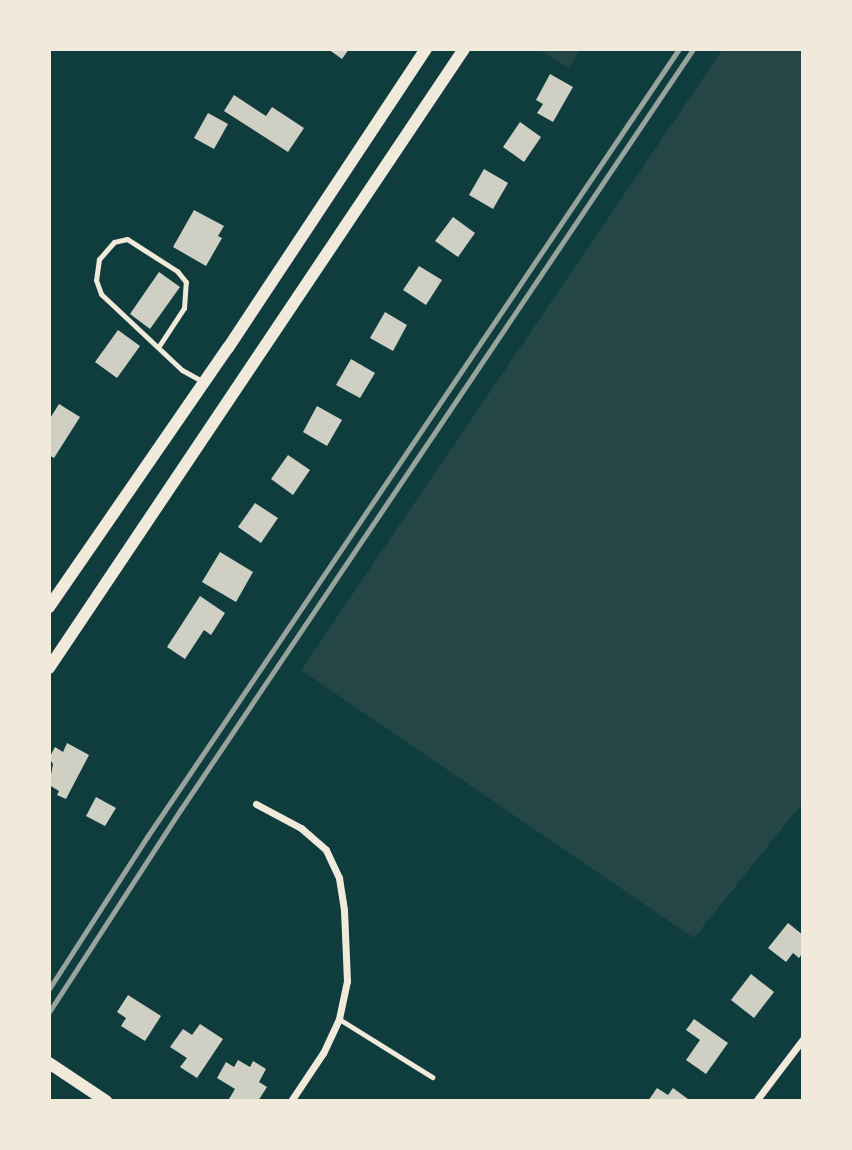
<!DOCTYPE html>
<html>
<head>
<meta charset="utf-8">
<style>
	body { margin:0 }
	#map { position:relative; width:852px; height:1150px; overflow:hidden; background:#0f3d3e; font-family:Overpass,sans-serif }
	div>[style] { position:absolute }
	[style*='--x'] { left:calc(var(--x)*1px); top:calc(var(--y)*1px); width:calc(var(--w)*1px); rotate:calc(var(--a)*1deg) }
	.green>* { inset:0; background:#244646 }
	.building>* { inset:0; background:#cfcfc3 }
	.service>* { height:5px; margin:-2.5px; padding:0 2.5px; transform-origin:2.5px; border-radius:2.5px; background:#f1e9da }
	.minor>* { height:7px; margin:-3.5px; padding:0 3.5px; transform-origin:3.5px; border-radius:3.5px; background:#f1e9da }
	.tertiary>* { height:12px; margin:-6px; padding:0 6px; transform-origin:6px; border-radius:6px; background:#f1e9da }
	.rail>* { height:5px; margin:-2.5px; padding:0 2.5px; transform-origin:2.5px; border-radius:2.5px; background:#97a49c }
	span { translate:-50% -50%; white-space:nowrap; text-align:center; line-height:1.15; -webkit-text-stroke:5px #f1e9da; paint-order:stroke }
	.frame { position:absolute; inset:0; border:51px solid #f1e9da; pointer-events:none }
</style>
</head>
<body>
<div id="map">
	<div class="green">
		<div style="clip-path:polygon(539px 49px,581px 49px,568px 68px)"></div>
		<div style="clip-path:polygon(723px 49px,803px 49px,803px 802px,694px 938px,301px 670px)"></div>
	</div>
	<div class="building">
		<div style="clip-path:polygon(328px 49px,349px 49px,342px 59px)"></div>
		<div style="clip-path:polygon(550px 74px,573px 87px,553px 122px,537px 113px,543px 104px,536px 100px)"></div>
		<div style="clip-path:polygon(234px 95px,266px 116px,272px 107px,304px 128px,288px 152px,224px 111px)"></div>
		<div style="clip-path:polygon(208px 113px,228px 124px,214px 149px,194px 138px)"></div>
		<div style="clip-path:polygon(520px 122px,541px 137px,524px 162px,503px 147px)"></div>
		<div style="clip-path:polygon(484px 169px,508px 183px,493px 209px,469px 195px)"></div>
		<div style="clip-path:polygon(194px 210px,224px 226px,218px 236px,222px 238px,206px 266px,173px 247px)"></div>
		<div style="clip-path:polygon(453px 217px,475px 233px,458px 257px,435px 241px)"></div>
		<div style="clip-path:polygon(419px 266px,442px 280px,426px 305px,403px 290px)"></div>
		<div style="clip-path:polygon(159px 272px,180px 287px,150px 329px,130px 314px)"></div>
		<div style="clip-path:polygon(385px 312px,407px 325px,393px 351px,370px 338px)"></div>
		<div style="clip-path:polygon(118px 330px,140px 346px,117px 378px,95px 362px)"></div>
		<div style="clip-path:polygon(351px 359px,375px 373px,360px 398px,336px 385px)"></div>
		<div style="clip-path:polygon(59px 404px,80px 417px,54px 458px,49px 455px,49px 420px)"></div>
		<div style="clip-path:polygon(317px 406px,342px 420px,327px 446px,303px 432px)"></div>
		<div style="clip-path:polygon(288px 455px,310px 470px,293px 495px,271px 479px)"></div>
		<div style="clip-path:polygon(255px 503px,278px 518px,261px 543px,238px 527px)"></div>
		<div style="clip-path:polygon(220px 552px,253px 572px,236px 602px,202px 582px)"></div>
		<div style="clip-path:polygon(200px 596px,225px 613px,211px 635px,204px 630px,185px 659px,167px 647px)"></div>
		<div style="clip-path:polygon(67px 743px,89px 755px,66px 799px,57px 795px,59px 791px,49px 785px,53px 764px,49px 758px,55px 747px,63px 752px)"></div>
		<div style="clip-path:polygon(96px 797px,116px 808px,105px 826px,86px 816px)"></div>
		<div style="clip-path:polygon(788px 923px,803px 935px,803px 952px,799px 958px,793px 953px,786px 962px,768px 948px)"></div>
		<div style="clip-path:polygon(751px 974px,774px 992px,754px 1018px,731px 1000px)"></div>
		<div style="clip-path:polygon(128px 995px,161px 1016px,145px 1041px,121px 1026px,126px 1018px,117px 1012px)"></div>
		<div style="clip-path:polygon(694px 1019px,728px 1043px,706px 1074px,686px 1060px,700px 1040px,686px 1030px)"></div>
		<div style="clip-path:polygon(200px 1024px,223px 1039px,197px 1078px,180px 1067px,187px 1058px,170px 1047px,183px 1029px,192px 1035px)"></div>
		<div style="clip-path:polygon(238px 1060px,250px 1067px,253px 1061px,266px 1069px,259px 1082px,267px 1087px,258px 1101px,232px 1101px,229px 1099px,235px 1089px,217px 1078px,226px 1062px,234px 1067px)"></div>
		<div style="clip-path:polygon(657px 1088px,668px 1095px,673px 1088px,688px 1099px,648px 1101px)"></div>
	</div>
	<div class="service">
		<div style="--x:159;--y:346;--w:45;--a:-56.7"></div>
		<div style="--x:184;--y:308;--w:26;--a:-86"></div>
		<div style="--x:186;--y:282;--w:14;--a:-129"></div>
		<div style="--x:177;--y:271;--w:59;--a:-147.4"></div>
		<div style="--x:127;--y:239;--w:13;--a:167"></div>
		<div style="--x:114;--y:242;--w:23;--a:131"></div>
		<div style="--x:99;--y:259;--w:21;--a:98"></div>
		<div style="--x:96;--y:280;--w:15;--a:70"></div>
		<div style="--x:101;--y:294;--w:111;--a:43.2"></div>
		<div style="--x:182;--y:370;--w:25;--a:29"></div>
		<div style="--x:339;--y:1019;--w:110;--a:31.9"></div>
	</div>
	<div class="minor">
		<div style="--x:256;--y:804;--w:51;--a:28.1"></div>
		<div style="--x:301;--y:828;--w:33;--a:41"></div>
		<div style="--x:326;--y:850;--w:31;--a:65"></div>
		<div style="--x:339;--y:878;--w:32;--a:81"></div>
		<div style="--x:344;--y:910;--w:71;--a:87.6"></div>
		<div style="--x:347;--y:981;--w:39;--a:102"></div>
		<div style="--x:339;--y:1019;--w:38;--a:115"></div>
		<div style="--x:323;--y:1053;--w:58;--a:123.7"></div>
		<div style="--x:756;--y:1101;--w:78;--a:-52.8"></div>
	</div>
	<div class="tertiary">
		<div style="--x:49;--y:607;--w:315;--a:-55.4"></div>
		<div style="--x:228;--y:348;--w:359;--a:-56.5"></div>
		<div style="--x:49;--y:668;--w:745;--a:-56.16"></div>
		<div style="--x:49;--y:1063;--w:69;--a:33.7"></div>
	</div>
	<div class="rail">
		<div style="--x:49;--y:989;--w:181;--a:-57.2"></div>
		<div style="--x:147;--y:837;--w:951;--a:-55.98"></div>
		<div style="--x:49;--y:1012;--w:242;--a:-57"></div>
		<div style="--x:181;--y:809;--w:916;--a:-56.03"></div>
	</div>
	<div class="frame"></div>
</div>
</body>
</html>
